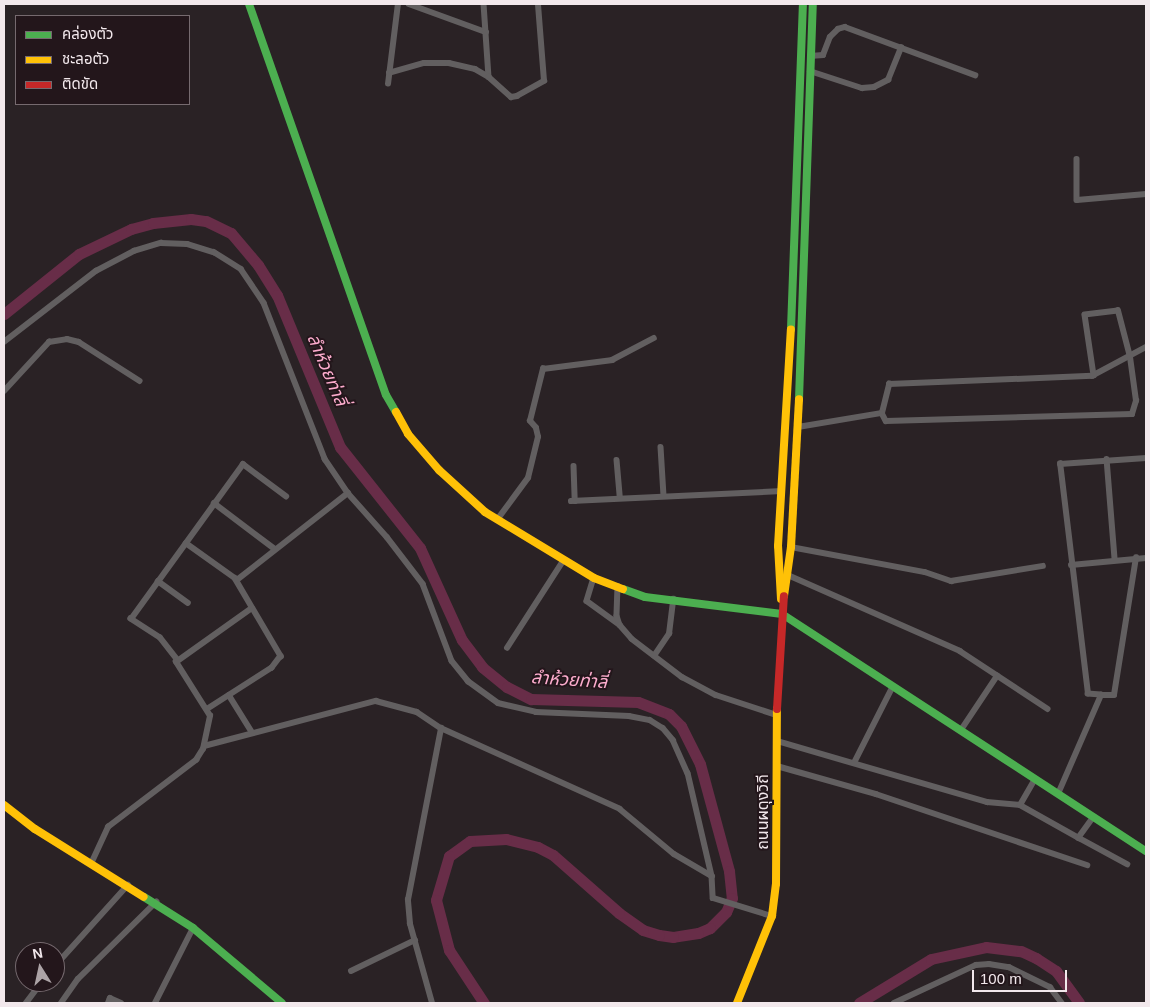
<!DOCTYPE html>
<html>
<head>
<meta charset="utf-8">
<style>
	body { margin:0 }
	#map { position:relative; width:1150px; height:1007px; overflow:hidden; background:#2a2225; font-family:Arial,"Noto Sans Thai",sans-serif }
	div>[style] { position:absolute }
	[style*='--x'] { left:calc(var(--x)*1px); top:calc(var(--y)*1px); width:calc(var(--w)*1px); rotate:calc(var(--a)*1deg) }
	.river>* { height:11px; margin:-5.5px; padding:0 5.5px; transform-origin:5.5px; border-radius:5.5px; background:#682d48 }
	.street>* { height:5.5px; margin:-2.75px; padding:0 2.75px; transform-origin:2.75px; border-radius:2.75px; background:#625f60 }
	.fast>* { height:8px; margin:-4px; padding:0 4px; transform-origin:4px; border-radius:4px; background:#4caf50 }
	.slow>* { height:8px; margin:-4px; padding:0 4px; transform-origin:4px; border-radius:4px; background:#ffc107 }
	.jam>* { height:8px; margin:-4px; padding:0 4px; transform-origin:4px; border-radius:4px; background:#c62828 }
	span { translate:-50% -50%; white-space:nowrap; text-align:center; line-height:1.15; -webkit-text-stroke:4px #23161b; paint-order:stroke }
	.street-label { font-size:16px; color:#f2e8ec }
	.water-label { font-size:18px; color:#fcaccd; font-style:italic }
	.frame { position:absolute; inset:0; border:5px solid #f2e8ec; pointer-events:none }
	.legend { position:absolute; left:15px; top:15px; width:175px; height:90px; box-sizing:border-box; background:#23161b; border:1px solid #766a6f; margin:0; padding:6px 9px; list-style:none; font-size:15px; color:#f2e8ec }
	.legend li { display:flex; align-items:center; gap:10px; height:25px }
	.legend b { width:25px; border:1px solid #766a6f }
	.north { position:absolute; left:15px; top:942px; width:50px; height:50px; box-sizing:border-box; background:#23161b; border:1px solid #766a6f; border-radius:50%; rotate:350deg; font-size:14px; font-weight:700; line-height:20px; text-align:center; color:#f2e8ec }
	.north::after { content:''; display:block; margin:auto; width:18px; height:22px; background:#aca3a6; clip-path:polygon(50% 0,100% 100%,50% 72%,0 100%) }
	.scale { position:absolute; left:972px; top:970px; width:95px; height:22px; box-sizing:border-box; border:2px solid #f2e8ec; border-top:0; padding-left:6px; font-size:15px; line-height:18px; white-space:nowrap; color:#f2e8ec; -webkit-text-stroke:4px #23161b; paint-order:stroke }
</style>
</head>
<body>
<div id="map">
	<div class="river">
		<div style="--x:4;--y:314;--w:96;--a:-38.7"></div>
		<div style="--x:79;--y:254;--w:58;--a:-25.7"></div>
		<div style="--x:131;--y:229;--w:23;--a:-15"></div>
		<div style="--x:153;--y:223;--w:38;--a:-6"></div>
		<div style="--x:191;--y:219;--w:15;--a:8"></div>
		<div style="--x:206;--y:221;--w:28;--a:26"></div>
		<div style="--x:231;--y:233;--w:42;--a:49.8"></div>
		<div style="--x:258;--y:265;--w:36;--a:58"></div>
		<div style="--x:277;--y:295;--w:165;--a:67.5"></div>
		<div style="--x:340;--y:447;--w:129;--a:51.6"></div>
		<div style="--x:420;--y:548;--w:101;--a:65.5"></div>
		<div style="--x:462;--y:640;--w:34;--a:53"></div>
		<div style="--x:482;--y:667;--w:32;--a:39"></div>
		<div style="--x:507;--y:687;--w:27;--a:27"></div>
		<div style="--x:531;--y:699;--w:107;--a:1.6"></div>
		<div style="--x:638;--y:702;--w:33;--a:21"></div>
		<div style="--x:669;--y:714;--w:17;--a:45"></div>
		<div style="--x:681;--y:726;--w:42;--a:63.4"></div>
		<div style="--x:700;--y:764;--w:111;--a:74.8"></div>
		<div style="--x:729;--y:871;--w:27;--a:84"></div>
		<div style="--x:732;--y:898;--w:15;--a:113"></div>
		<div style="--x:726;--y:912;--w:23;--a:135"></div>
		<div style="--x:710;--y:928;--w:13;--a:157"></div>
		<div style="--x:698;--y:933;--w:25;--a:171"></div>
		<div style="--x:673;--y:937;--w:14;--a:-172"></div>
		<div style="--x:659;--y:935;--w:17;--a:-163"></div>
		<div style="--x:643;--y:930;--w:29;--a:-145"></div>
		<div style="--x:619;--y:913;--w:88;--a:-138.7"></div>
		<div style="--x:553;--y:855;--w:17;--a:-152"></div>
		<div style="--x:538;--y:847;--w:33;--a:-166"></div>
		<div style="--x:506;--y:839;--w:36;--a:177"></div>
		<div style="--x:470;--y:841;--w:26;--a:144"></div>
		<div style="--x:449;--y:856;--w:46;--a:106.5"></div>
		<div style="--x:436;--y:900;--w:52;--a:75.4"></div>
		<div style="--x:449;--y:950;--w:64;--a:56.6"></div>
		<div style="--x:859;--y:1003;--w:84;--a:-31.4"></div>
		<div style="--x:931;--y:959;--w:56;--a:-12.3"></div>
		<div style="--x:986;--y:947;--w:35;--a:7"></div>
		<div style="--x:1021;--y:951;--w:17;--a:25"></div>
		<div style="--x:1036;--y:958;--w:24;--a:33"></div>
		<div style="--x:1056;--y:971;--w:39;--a:54"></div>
	</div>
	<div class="street">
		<div style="--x:409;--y:4;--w:82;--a:20"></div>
		<div style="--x:484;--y:4;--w:73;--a:86.1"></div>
		<div style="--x:810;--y:56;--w:13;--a:-4"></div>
		<div style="--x:823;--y:55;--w:19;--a:-69"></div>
		<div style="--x:830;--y:37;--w:11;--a:-45"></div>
		<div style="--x:838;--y:29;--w:7;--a:-16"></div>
		<div style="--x:845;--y:27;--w:139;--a:20.3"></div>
		<div style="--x:810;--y:71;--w:55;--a:18.1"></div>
		<div style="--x:862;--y:88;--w:12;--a:-5"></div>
		<div style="--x:874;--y:87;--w:16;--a:-27"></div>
		<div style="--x:888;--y:80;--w:35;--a:-68"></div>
		<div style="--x:389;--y:73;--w:36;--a:-16"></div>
		<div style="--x:424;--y:63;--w:25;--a:0"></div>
		<div style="--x:449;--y:63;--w:27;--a:13"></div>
		<div style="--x:475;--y:69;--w:16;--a:30"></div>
		<div style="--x:489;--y:77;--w:30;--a:42"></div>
		<div style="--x:511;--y:97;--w:6;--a:-9"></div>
		<div style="--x:517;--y:96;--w:31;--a:-29"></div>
		<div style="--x:544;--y:81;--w:77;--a:-94.5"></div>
		<div style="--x:388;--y:84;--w:81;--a:-82.9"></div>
		<div style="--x:1077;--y:159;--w:41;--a:90"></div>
		<div style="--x:1077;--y:200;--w:69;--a:-5"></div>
		<div style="--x:4;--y:342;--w:116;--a:-37.7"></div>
		<div style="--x:96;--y:271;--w:43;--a:-27.8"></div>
		<div style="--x:134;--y:251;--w:28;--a:-17"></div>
		<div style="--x:161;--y:243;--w:26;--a:2"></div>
		<div style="--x:187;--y:244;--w:28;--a:17"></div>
		<div style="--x:214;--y:252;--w:32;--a:32"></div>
		<div style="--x:241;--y:269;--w:41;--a:55.9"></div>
		<div style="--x:264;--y:303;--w:168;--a:68.6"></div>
		<div style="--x:325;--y:459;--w:41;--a:55.9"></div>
		<div style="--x:348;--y:493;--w:59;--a:48.4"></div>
		<div style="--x:387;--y:537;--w:59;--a:52.5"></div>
		<div style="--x:423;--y:584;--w:82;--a:69.4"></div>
		<div style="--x:452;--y:661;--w:26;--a:51"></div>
		<div style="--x:468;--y:681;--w:37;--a:36"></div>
		<div style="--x:498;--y:703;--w:39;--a:13"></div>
		<div style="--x:536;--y:712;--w:93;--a:2.5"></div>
		<div style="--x:629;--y:716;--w:21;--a:11"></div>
		<div style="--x:650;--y:720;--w:15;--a:32"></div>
		<div style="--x:663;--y:728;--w:16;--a:50"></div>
		<div style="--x:673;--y:740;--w:36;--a:66"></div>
		<div style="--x:688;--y:773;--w:106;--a:76.9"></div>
		<div style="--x:4;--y:391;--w:67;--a:-47.4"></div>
		<div style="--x:49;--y:342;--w:18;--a:-9"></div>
		<div style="--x:67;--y:339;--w:12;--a:14"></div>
		<div style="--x:79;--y:342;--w:72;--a:32.6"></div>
		<div style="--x:882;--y:413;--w:30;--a:-76"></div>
		<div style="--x:889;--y:384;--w:203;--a:-2.3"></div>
		<div style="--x:1092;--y:376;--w:61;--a:-28.2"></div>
		<div style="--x:798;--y:427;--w:85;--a:-9.5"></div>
		<div style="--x:882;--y:413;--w:9;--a:63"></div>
		<div style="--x:886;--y:421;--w:246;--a:-1.6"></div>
		<div style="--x:1132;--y:414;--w:14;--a:-73"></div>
		<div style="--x:1136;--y:401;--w:44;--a:-97.8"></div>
		<div style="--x:1130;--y:357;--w:48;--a:-104.6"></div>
		<div style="--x:1118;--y:311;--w:33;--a:173"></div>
		<div style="--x:1085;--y:315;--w:61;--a:81.5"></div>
		<div style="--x:661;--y:447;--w:49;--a:86.5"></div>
		<div style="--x:1107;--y:459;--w:100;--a:85.4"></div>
		<div style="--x:617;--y:460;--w:38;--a:85"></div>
		<div style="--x:574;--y:466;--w:35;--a:88"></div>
		<div style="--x:571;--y:501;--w:211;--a:-2.7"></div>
		<div style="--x:214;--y:503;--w:76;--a:37"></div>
		<div style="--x:497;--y:520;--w:52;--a:-53.6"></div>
		<div style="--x:528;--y:478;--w:42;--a:-76.3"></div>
		<div style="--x:538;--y:437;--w:9;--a:-103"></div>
		<div style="--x:536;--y:428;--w:9;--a:-131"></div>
		<div style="--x:530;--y:421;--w:54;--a:-76"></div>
		<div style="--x:543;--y:369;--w:70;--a:-7.4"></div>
		<div style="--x:612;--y:360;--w:47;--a:-27.6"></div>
		<div style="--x:186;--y:543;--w:60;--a:35.5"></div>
		<div style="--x:235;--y:578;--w:91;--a:59.5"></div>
		<div style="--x:281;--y:656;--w:15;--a:127"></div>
		<div style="--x:272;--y:668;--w:76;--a:147.4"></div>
		<div style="--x:791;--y:547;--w:136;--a:10.6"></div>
		<div style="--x:925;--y:572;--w:28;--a:19"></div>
		<div style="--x:951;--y:581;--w:93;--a:-9.3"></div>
		<div style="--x:1071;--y:565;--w:75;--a:-5.3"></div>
		<div style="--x:788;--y:575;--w:188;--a:23.8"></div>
		<div style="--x:960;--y:651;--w:105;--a:33.4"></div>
		<div style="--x:594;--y:578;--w:24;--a:107"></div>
		<div style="--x:587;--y:601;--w:41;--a:36"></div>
		<div style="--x:237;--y:580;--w:141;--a:-38.1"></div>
		<div style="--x:158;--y:581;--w:37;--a:36"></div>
		<div style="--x:618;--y:586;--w:30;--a:92"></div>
		<div style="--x:617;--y:616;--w:9;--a:72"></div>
		<div style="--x:620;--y:625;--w:18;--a:49"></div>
		<div style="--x:632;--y:639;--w:63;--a:37.2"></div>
		<div style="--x:682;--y:677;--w:38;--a:28"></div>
		<div style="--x:716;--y:695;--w:64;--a:18.2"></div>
		<div style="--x:507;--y:648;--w:103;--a:-57.2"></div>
		<div style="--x:654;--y:656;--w:27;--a:-56"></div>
		<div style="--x:669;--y:634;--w:35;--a:-83"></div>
		<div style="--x:178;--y:661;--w:29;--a:-128"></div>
		<div style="--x:160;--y:638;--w:35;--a:-147"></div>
		<div style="--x:131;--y:619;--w:191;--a:-54.1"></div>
		<div style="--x:243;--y:464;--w:54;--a:36.7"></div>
		<div style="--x:229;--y:695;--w:44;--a:58.1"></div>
		<div style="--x:1101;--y:695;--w:13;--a:-176"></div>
		<div style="--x:1088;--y:694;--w:232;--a:-96.9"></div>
		<div style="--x:1060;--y:464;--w:86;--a:-4"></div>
		<div style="--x:961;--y:730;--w:65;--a:-56.3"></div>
		<div style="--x:777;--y:741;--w:219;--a:16.2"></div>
		<div style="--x:987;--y:802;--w:33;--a:5"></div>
		<div style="--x:1020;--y:805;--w:68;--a:29.2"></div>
		<div style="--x:204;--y:746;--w:178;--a:-14.7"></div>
		<div style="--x:376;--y:701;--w:42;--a:15"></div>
		<div style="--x:417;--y:712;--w:29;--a:34"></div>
		<div style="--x:854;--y:763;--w:86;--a:-63.1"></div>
		<div style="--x:777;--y:766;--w:103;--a:15.8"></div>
		<div style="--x:876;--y:794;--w:223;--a:18.6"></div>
		<div style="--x:1058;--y:794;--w:108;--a:-66.5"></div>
		<div style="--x:1101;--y:695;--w:13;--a:0"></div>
		<div style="--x:1114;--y:695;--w:139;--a:-80.9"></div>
		<div style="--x:1020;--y:805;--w:30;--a:-60"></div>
		<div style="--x:1094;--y:817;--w:26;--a:126"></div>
		<div style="--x:1079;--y:838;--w:55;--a:28.4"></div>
		<div style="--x:91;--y:864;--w:41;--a:-65.3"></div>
		<div style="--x:108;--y:827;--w:111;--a:-37.3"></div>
		<div style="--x:196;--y:760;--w:13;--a:-58"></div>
		<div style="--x:203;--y:749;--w:34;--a:-78"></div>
		<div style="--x:210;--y:716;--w:64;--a:-122.2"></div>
		<div style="--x:176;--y:662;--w:93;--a:-35.4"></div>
		<div style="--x:55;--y:966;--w:109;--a:-48"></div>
		<div style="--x:351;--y:971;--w:71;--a:-25.8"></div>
		<div style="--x:26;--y:1003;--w:26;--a:-53"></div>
		<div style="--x:61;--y:1003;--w:29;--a:-55"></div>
		<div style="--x:78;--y:979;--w:110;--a:-44.6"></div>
		<div style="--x:108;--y:1003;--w:5;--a:-68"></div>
		<div style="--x:110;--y:998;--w:12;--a:24"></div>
		<div style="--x:155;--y:1003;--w:84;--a:-63.1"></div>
		<div style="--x:432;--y:1003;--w:82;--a:-105.6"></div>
		<div style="--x:410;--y:924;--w:24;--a:-95"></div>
		<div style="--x:408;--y:900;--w:175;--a:-79.1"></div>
		<div style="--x:441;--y:728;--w:196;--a:24.3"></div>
		<div style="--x:620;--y:809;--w:70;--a:39.8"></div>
		<div style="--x:674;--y:854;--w:44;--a:30.1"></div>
		<div style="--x:712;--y:876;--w:22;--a:87"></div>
		<div style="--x:713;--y:898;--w:62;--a:17"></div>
		<div style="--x:894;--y:1003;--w:90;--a:-24.9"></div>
		<div style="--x:976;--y:965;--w:13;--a:-4"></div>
		<div style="--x:989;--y:964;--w:20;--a:9"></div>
		<div style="--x:1009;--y:967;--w:46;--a:26"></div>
		<div style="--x:1050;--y:987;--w:20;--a:53"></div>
	</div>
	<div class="fast">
		<div style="--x:249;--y:4;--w:414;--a:70.7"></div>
		<div style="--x:386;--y:395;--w:20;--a:60"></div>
		<div style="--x:791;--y:329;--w:325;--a:-87.9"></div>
		<div style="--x:799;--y:399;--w:395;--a:-88"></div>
		<div style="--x:623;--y:589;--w:23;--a:20"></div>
		<div style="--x:645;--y:597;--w:138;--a:7.1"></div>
		<div style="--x:782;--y:614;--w:434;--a:33.1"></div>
		<div style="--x:144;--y:897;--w:58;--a:32.3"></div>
		<div style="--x:193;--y:928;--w:116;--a:40.1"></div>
	</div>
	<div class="slow">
		<div style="--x:396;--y:412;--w:25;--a:61"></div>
		<div style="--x:408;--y:434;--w:48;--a:49.3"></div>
		<div style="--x:439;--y:470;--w:62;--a:42.4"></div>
		<div style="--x:485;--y:512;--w:127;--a:31.2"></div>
		<div style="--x:594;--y:578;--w:31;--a:21"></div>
		<div style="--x:784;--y:596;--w:49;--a:-81.9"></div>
		<div style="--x:791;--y:547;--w:148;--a:-86.9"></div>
		<div style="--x:781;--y:599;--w:53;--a:-93.2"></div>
		<div style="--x:778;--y:546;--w:217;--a:-86.6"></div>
		<div style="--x:4;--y:805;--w:39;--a:38"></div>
		<div style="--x:35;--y:829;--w:128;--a:32"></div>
		<div style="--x:737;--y:1003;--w:94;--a:-68.1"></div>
		<div style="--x:772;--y:916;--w:32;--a:-83"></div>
		<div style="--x:776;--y:884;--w:175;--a:-89.7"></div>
	</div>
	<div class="jam">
		<div style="--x:777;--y:709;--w:113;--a:-86.5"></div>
	</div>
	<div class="street-label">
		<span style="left:763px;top:812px;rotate:-90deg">ถนนผดุงวิถี</span>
	</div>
	<div class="water-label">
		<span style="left:327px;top:370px;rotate:67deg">ลำห้วยท่าลี่</span>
		<span style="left:569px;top:680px;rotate:4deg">ลำห้วยท่าลี่</span>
	</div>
	<div class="frame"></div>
	<ul class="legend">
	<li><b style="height:6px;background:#4caf50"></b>คล่องตัว</li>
	<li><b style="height:6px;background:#ffc107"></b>ชะลอตัว</li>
	<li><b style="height:6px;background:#c62828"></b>ติดขัด</li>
	</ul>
	<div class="north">N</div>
	<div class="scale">100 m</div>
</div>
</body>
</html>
